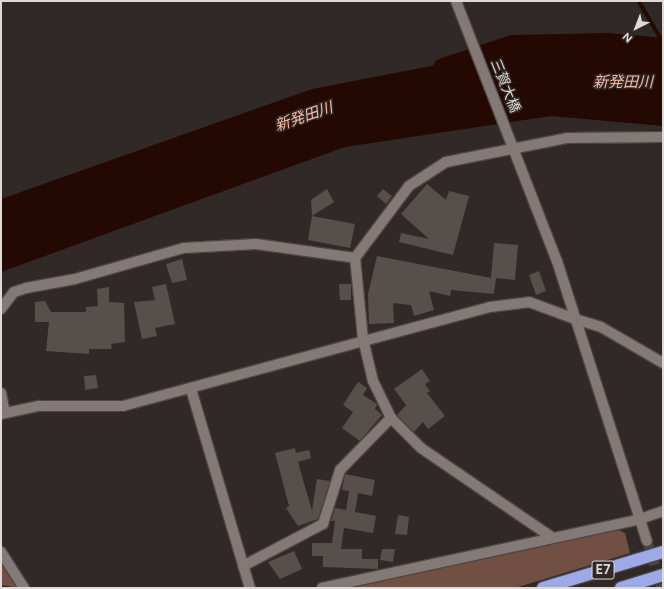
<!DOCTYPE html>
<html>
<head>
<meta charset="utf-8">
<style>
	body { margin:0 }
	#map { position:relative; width:664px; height:589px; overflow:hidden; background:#312927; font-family:Figtree,"Noto Sans JP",sans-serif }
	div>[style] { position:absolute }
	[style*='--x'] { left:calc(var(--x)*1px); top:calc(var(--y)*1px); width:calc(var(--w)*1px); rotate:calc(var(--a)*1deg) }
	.forest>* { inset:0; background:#714f43 }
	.water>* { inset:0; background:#240902 }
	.stream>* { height:3.5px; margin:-1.75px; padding:0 1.75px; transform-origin:1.75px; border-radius:1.75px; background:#240902 }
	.river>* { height:21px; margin:-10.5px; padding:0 10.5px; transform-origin:10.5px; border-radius:10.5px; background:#240902 }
	.building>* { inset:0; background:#574f4b }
	.tertiary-tunnel>* { height:10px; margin-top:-5px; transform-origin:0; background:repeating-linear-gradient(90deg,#4b4442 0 10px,transparent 0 15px) }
	.roads { filter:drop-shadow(1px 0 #4c4643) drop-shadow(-1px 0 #4c4643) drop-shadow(0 1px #4c4643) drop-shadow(0 -1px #4c4643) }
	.minor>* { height:10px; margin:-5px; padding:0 5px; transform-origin:5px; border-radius:5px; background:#837a77 }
	.tertiary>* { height:10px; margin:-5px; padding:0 5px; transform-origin:5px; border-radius:5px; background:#837a77 }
	.motorway>* { height:12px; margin:-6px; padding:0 6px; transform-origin:6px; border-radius:6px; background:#9ea9e9 }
	span { translate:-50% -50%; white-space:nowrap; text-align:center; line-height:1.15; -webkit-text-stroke:3px #312927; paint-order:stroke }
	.shield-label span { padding:1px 3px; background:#312927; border:1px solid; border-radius:3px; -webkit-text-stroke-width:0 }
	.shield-label { font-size:13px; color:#dfdad8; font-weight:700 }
	.street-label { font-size:14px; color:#dfdad8 }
	.water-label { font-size:15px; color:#f7b8a2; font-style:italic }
	.frame { position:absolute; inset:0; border:2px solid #dfdad8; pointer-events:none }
	.north { position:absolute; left:616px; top:8px; width:40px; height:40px; -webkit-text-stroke:3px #312927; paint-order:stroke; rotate:222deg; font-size:11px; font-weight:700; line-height:16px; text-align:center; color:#dfdad8 }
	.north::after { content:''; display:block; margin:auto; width:14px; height:18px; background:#dfdad8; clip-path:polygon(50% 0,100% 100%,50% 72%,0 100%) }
</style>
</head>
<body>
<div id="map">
	<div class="forest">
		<div style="clip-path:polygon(616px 529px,625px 533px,630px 553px,515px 588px,342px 588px)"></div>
		<div style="clip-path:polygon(1px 558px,20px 588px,1px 585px)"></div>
	</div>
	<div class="water">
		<div style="clip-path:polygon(663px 41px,663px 126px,551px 116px,345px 147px,1px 272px,1px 199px,312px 89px,519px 49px)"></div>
	</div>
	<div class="stream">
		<div style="--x:639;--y:1;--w:48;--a:59.7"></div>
	</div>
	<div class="river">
		<div style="--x:443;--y:68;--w:73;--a:-18.4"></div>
		<div style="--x:512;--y:45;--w:94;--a:-1.2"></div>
		<div style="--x:606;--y:43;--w:57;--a:5"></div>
	</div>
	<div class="building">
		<div style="clip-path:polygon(427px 184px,446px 200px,449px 191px,469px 196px,453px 255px,399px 242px,401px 233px,429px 239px,401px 214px)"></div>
		<div style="clip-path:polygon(327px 189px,334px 202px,312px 216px,311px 200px)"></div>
		<div style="clip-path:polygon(383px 189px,392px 196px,386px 204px,377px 196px)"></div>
		<div style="clip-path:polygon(312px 216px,355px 224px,350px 248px,308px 240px)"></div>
		<div style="clip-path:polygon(494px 243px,518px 245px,515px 280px,496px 278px,494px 294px,451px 290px,450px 296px,429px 291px,434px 310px,414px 316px,411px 305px,393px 303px,394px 323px,369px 324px,368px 294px,377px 256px,491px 278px)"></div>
		<div style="clip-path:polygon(182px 259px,187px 280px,172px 283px,166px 264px)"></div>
		<div style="clip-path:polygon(539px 271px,546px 291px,536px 295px,529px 275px)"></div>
		<div style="clip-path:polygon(166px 284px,175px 324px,155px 328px,157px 336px,142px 339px,134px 302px,155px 300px,152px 287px)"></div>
		<div style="clip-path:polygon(339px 284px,351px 284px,351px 300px,340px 300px)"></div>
		<div style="clip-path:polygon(109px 287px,109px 302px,124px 303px,125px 342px,111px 344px,112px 349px,89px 349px,89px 354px,46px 351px,49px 322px,35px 322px,35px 302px,45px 301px,51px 312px,86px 312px,86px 307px,98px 306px,97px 289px)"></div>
		<div style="clip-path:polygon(422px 369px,430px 381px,425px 384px,430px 391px,427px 393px,445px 416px,428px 429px,423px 422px,414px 432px,397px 415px,406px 405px,394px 389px)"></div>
		<div style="clip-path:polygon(96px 375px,98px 388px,85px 390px,84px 376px)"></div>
		<div style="clip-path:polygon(358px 382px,367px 388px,363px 395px,377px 404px,375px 409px,382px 415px,360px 441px,342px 428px,353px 412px,343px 405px)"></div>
		<div style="clip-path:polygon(295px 448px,296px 453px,309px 450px,311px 458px,298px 462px,312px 511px,317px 479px,330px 481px,318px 519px,298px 526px,286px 508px,289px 506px,275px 453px)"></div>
		<div style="clip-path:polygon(345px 474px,375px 480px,372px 496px,358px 493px,355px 512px,376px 516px,373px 533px,344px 528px,341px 549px,362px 549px,362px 559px,378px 559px,378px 569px,323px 567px,323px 556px,312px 556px,312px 543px,332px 543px,335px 521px,331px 521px,335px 508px,346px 510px,349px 491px,342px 490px)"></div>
		<div style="clip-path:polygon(398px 515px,409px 517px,407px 535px,395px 534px)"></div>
		<div style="clip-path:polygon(382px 549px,395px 549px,393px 562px,380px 560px)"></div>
		<div style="clip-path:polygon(294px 551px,302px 569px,280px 579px,268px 562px)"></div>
	</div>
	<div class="tertiary-tunnel">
		<div style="--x:647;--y:541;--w:49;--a:72.3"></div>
	</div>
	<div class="roads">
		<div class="minor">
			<div style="--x:1;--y:309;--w:21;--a:-53"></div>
			<div style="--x:14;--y:292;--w:13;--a:-18"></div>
			<div style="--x:26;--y:288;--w:50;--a:-10.4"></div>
			<div style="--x:75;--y:279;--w:113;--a:-15.9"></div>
			<div style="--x:184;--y:248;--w:72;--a:-3.2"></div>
			<div style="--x:256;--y:244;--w:100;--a:8"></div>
			<div style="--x:575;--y:319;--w:27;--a:17"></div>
			<div style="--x:601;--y:327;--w:72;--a:30.1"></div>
			<div style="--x:191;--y:389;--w:208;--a:73.5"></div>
			<div style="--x:1;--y:393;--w:20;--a:79"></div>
			<div style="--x:550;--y:536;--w:156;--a:-145.7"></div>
			<div style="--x:421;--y:448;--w:42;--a:-135"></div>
			<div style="--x:391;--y:418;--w:41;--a:-115.9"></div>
			<div style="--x:373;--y:381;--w:43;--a:-103.4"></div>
			<div style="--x:363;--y:339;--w:81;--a:-95.6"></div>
			<div style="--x:355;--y:258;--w:90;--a:-53.1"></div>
			<div style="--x:409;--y:186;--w:44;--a:-33"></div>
			<div style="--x:446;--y:162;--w:123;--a:-11.2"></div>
			<div style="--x:567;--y:138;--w:96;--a:-0.6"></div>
			<div style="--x:1;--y:552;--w:43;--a:57.4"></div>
			<div style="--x:243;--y:566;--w:90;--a:-27.7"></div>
			<div style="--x:323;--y:524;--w:57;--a:-72.5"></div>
			<div style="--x:340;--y:470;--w:73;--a:-45.6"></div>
			<div style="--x:322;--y:588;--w:325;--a:-12.2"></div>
			<div style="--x:640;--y:519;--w:24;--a:-19"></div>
		</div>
		<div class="tertiary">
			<div style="--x:456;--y:1;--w:279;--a:68.8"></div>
			<div style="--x:557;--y:261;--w:294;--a:72.2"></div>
			<div style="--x:1;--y:414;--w:40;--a:-12"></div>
			<div style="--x:40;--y:406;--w:83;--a:0"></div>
			<div style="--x:123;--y:406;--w:380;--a:-15.1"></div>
			<div style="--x:490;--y:307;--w:39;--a:-7"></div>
			<div style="--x:529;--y:302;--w:49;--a:20.3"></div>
		</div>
		<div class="motorway">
			<div style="--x:543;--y:588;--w:125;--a:-16.7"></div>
			<div style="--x:621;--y:588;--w:44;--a:-17.2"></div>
		</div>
	</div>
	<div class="shield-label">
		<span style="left:603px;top:570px">E7</span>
	</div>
	<div class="street-label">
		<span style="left:505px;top:86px;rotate:68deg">三賀大橋</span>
	</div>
	<div class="water-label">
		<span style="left:623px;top:83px">新発田川</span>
		<span style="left:304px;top:117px;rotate:-19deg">新発田川</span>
	</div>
	<div class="frame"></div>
	<div class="north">N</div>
</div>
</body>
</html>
